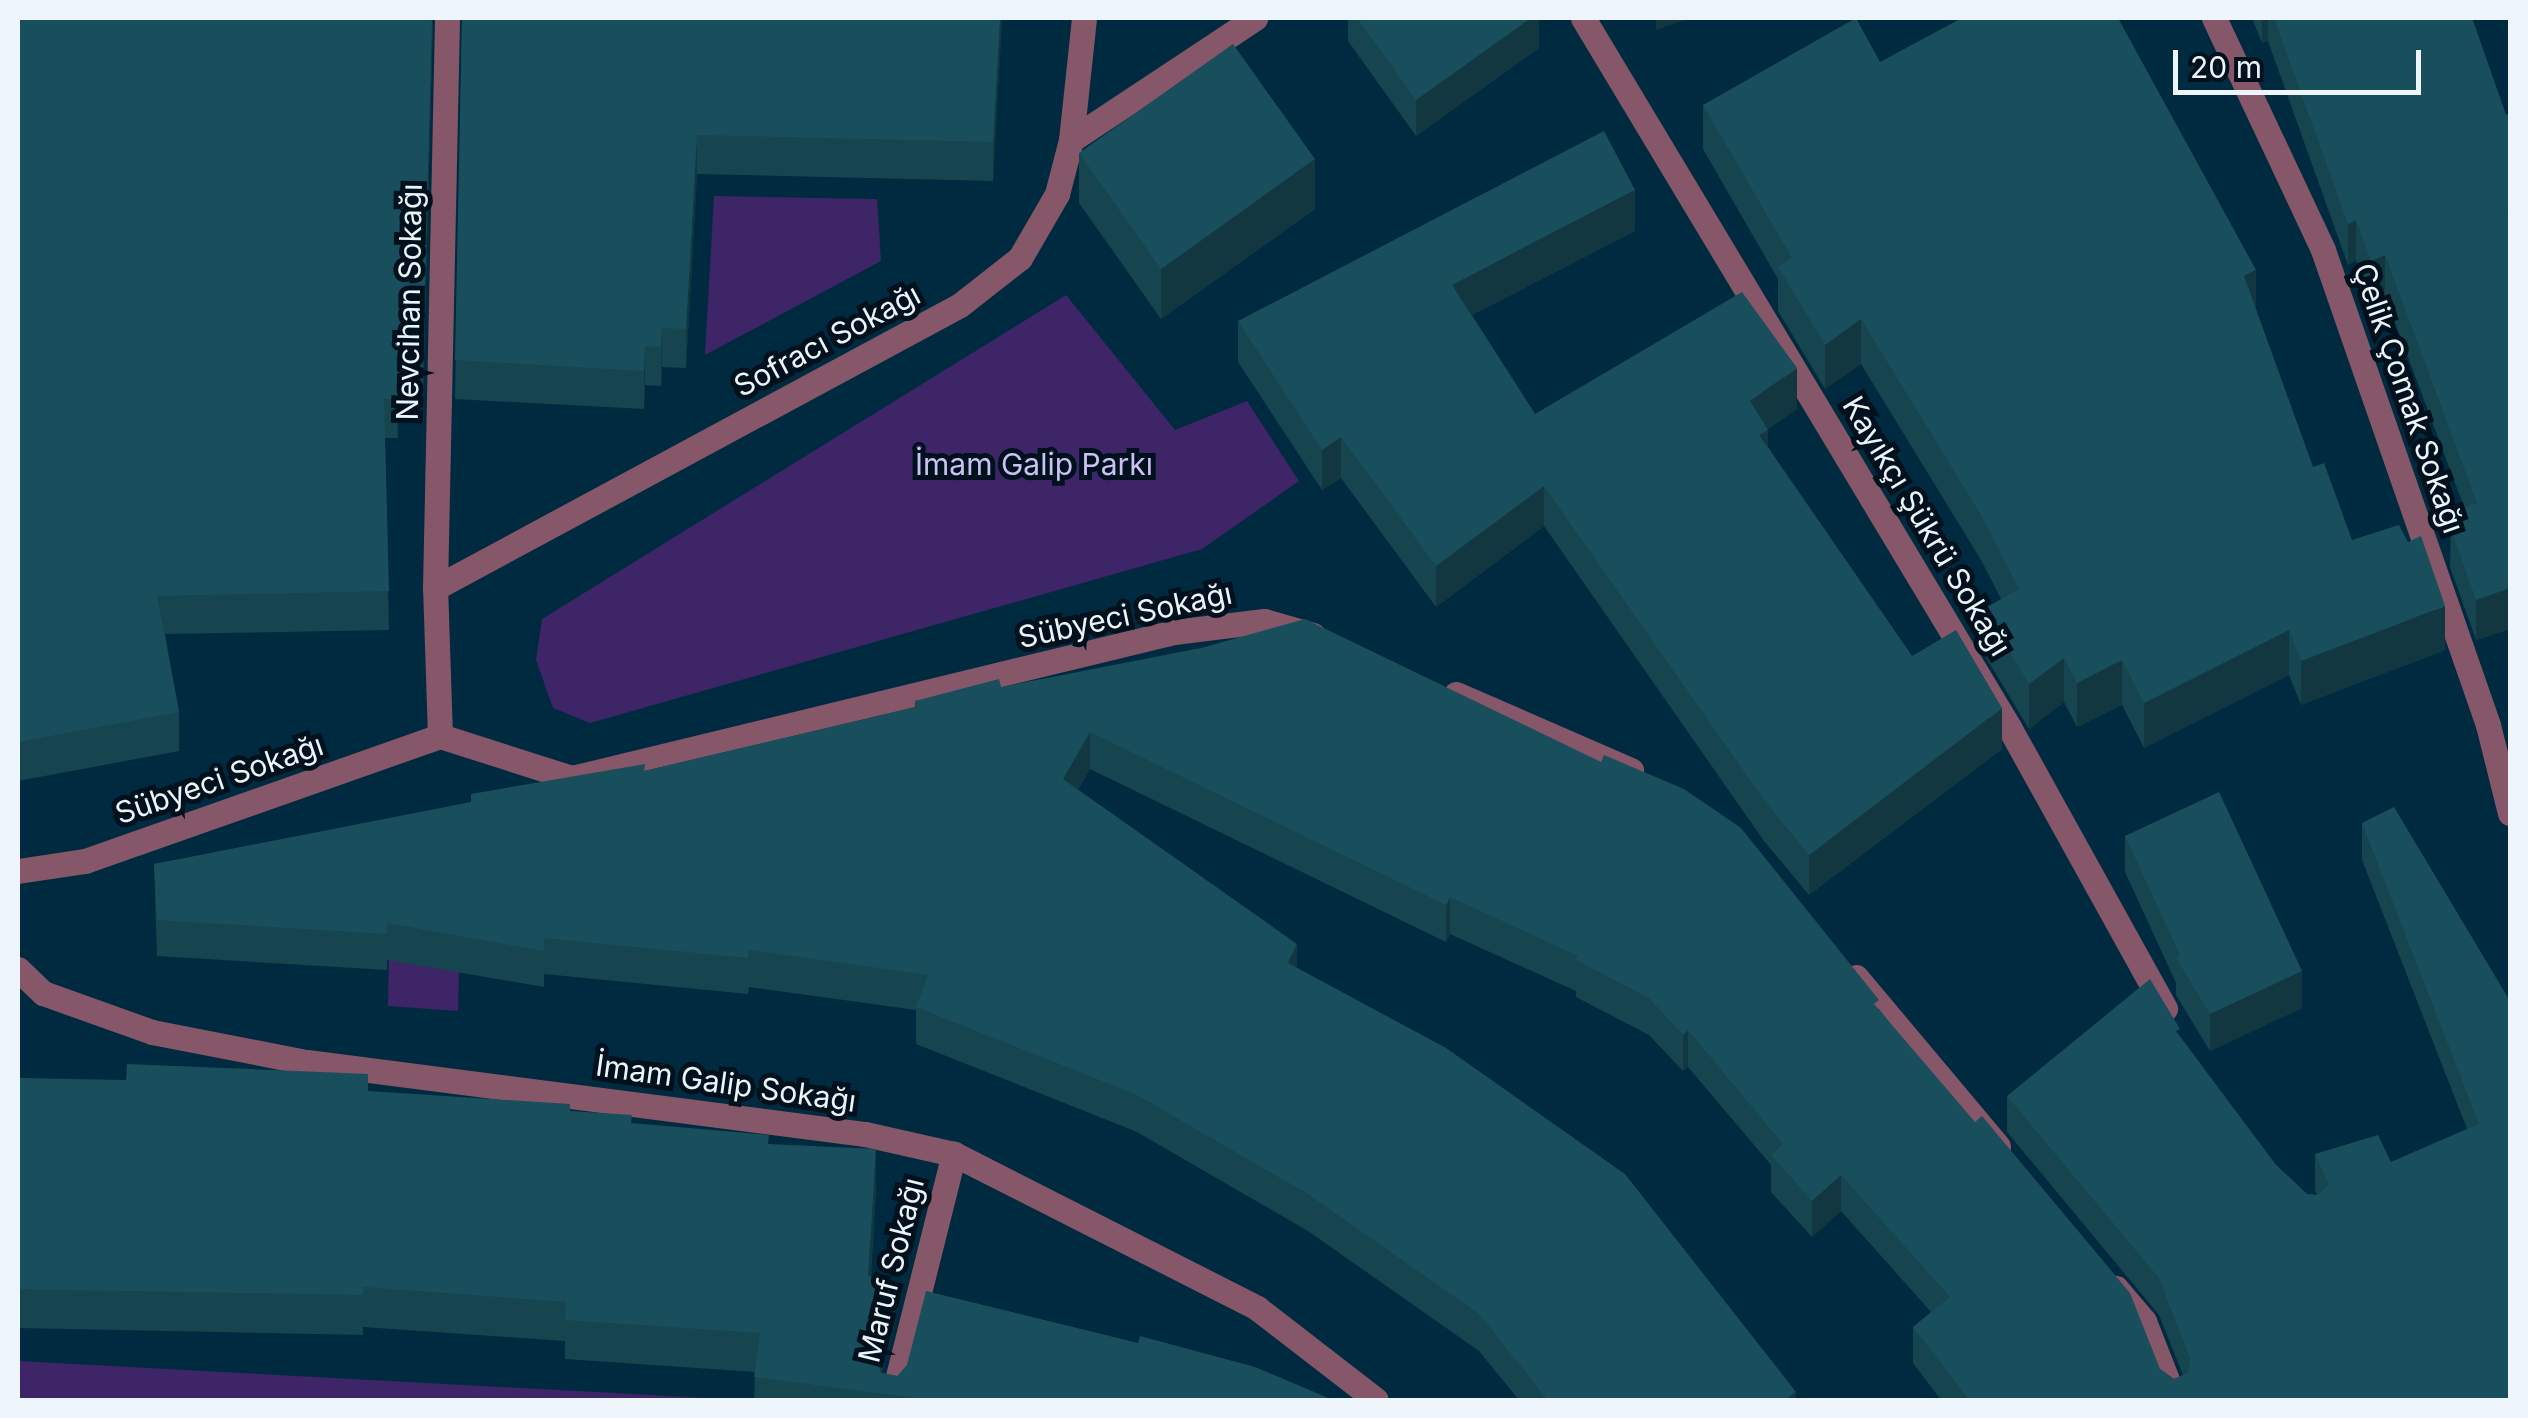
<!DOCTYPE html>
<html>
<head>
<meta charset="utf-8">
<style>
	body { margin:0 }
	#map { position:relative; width:2528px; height:1418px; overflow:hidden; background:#002a3f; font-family:Inter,sans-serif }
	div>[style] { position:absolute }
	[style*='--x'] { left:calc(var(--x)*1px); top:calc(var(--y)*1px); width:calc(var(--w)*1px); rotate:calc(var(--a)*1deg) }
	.green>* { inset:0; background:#3e2568 }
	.minor>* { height:25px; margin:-12.5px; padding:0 12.5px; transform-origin:12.5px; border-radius:12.5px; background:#865768 }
	.wall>* { inset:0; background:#16444f }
	.shaded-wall>* { inset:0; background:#123740 }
	.building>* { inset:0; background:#194f5c }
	span { translate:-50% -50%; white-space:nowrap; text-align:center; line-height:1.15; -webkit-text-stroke:10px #00111e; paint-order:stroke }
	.street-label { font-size:30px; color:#eef5fa }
	.park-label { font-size:30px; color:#cdc0f2 }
	.frame { position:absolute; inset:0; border:20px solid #eef5fa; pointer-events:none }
	.scale { position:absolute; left:2173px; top:50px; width:248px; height:45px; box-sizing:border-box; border:5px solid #eef5fa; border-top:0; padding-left:12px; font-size:30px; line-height:35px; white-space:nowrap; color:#eef5fa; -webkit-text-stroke:8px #00111e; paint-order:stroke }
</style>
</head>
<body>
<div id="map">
	<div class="green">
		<div style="clip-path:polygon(714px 196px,877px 199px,881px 261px,705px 355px)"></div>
		<div style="clip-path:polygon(1066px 295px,1175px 430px,1247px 401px,1299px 481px,1202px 549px,590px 723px,553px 708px,536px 660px,542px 619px)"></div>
		<div style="clip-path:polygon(462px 835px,458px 1011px,388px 1006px,391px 848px)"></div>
		<div style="clip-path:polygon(18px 1361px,725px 1399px,725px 1400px,18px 1400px)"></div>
	</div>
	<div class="minor">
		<div style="--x:1583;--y:18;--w:827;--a:59"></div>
		<div style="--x:2009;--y:727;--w:322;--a:61"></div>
		<div style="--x:2214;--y:18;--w:256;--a:64.8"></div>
		<div style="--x:2323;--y:250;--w:503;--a:70.84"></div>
		<div style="--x:2488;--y:725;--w:91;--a:76"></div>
		<div style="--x:1071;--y:140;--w:221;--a:-33.5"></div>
		<div style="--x:435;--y:588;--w:596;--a:-28.33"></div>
		<div style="--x:960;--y:305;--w:76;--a:-38.1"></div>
		<div style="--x:1020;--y:258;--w:74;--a:-60"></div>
		<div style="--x:1057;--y:194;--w:56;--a:-75.5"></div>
		<div style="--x:1071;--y:140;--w:123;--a:-83.9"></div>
		<div style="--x:1456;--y:694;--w:191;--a:23.5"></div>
		<div style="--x:440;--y:736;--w:148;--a:-91.9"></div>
		<div style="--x:435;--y:588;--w:570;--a:-88.79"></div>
		<div style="--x:18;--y:871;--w:68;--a:-8.5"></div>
		<div style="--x:85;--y:861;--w:376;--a:-19.4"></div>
		<div style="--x:440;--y:736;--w:139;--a:17.7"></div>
		<div style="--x:572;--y:778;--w:619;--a:-13.63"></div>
		<div style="--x:1174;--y:632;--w:91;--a:-7"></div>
		<div style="--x:1264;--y:621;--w:51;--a:15.9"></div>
		<div style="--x:18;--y:969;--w:35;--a:44"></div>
		<div style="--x:43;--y:993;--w:116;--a:19.7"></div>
		<div style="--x:152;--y:1032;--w:158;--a:11"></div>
		<div style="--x:307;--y:1062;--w:563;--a:7.35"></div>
		<div style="--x:865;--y:1134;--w:91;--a:12.7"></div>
		<div style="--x:954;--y:1154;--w:340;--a:26.9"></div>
		<div style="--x:1257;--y:1308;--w:150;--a:37.7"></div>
		<div style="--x:1856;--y:977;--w:221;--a:50"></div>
		<div style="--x:2116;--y:1288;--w:43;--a:49.7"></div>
		<div style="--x:2144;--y:1321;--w:85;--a:68.6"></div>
		<div style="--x:892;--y:1400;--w:254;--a:-75.9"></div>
	</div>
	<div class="wall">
		<div style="clip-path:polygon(18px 18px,433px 18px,423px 397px,397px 396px,398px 438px,385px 438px,389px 630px,165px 634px,179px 712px,179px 751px,18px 781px)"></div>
		<div style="clip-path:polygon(462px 18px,1002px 18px,993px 181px,697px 174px,686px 368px,662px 367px,661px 386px,645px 385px,644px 409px,455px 399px)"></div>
		<div style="clip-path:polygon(1348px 18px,1539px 18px,1539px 48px,1416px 136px,1348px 41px)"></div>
		<div style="clip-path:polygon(2252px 18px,2472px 18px,2506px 115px,2510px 113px,2510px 629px,2476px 640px,2450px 567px,2451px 511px,2464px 507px,2385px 296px,2371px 301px,2356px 260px,2348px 265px,2268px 41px,2262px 43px)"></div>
		<div style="clip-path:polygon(1880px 62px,2256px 310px,2313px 467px,2352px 540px,2445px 650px,2301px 705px,2289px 675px,2144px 748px,2122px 705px,2077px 727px,2064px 702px,2029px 729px,1984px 654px,1984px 609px,2001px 599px,1981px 560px,1861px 364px,1825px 389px,1778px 311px,1778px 279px,1703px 149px,1703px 105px)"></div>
		<div style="clip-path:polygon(1079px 153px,1315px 209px,1161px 319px,1079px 203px)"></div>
		<div style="clip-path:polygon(1635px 231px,1472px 315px,1535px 414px,1797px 409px,1767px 429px,1768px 447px,1912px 656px,2002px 749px,1809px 895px,1764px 841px,1544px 526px,1436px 607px,1341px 478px,1322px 490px,1238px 362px,1238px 321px)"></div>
		<div style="clip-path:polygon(1001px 687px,1879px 1009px,2160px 1369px,2174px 1379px,2183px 1375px,2159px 1315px,2007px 1132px,2007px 1096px,2180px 1037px,2276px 1165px,2307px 1194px,2317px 1195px,2315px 1190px,2315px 1154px,2391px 1162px,2467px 1129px,2362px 860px,2362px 823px,2510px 1001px,2510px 1400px,1941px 1400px,1913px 1363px,1913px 1327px,1931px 1312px,1841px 1211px,1812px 1237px,1771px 1192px,1771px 1165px,1688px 1067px,1683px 1071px,1649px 1035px,1576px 997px,1576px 991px,1450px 934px,1446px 942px,1090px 769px,1078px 790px,1297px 968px,1796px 1400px,1519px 1400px,1479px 1351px,1308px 1231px,1137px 1132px,916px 1044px,916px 1010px,749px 987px,748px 994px,544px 974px,544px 987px,387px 960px,387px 970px,157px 956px,154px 864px,644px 771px,915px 707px,915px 701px)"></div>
		<div style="clip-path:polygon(2125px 836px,2302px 1008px,2210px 1051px,2176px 995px,2176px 983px,2125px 872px)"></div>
		<div style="clip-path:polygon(18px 1078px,368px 1091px,570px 1111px,632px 1124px,769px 1144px,876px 1188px,871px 1277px,895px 1322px,882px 1373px,897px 1376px,1333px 1400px,754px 1400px,755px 1372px,565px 1359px,565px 1341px,363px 1327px,363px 1335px,18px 1328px)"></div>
	</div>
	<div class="shaded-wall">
		<div style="clip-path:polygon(432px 18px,433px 18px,423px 397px,423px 358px)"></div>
		<div style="clip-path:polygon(1000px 18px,1002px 18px,993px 181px,993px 142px)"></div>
		<div style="clip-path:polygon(1531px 18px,1539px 18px,1539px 48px,1416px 136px,1416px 100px)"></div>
		<div style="clip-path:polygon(1656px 18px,1690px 18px,1656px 30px)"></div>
		<div style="clip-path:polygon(2262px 18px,2268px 18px,2268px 41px,2262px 43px)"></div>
		<div style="clip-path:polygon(697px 135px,697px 174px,686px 368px,686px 329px)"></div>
		<div style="clip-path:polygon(1315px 159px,1315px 209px,1161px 319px,1161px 269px)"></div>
		<div style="clip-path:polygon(1635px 190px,1635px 231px,1452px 325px,1452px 285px)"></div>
		<div style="clip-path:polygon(2356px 220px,2356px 260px,2348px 265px,2348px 224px)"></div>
		<div style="clip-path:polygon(2385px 255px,2385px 296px,2371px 301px,2371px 261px)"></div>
		<div style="clip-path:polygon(2256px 270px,2256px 314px,2244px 276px)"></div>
		<div style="clip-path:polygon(1861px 319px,1861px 364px,1825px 389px,1825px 345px)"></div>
		<div style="clip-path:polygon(662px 328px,662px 367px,661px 386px,661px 347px)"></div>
		<div style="clip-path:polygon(645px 346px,645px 385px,644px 409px,644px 371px)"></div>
		<div style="clip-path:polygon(1797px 368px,1797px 409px,1761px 434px,1768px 430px,1768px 470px,1750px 401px)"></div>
		<div style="clip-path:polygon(1341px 437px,1341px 478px,1322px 490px,1322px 450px)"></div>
		<div style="clip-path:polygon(1544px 486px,1544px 526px,1436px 607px,1436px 566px)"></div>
		<div style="clip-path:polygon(2510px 588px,2510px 629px,2476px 640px,2476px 600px)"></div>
		<div style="clip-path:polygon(2445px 606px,2445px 650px,2301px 705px,2301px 661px)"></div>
		<div style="clip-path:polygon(2289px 630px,2289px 675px,2144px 748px,2144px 703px)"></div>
		<div style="clip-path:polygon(2064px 658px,2064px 702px,2029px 729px,2029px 684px)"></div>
		<div style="clip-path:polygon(2122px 660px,2122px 705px,2077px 727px,2077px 683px)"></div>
		<div style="clip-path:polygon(2002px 708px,2002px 749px,1809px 895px,1809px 855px)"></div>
		<div style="clip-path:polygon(1090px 732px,1090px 769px,1063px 816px,1063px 779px)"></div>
		<div style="clip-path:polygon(1450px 897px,1450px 934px,1446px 942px,1446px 905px)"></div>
		<div style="clip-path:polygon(1297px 944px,1297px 980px,1288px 963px)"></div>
		<div style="clip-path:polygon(2302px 971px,2302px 1008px,2210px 1051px,2210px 1014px)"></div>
		<div style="clip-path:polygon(1688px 1030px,1688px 1067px,1683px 1071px,1683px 1035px)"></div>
		<div style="clip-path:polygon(876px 1149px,876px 1188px,868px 1316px,868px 1276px)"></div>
		<div style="clip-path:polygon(1841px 1175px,1841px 1211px,1812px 1237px,1812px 1201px)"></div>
		<div style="clip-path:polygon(895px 1283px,895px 1322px,876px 1396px,876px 1356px)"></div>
		<div style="clip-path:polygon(1796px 1392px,1796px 1400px,1785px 1400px)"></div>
	</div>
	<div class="building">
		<div style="clip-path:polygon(18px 18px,432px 18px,423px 358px,396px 357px,398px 399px,384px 399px,389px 591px,157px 596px,179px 712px,18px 742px)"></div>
		<div style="clip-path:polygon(462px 18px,1000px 18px,993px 142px,697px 135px,686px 329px,662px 328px,661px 347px,645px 346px,644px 371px,455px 360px)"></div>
		<div style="clip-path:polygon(1357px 18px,1531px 18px,1416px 100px)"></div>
		<div style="clip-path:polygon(1856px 18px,1880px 62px,1962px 18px,2118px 18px,2256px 270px,2244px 276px,2313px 467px,2324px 463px,2352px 540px,2399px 525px,2408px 542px,2421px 536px,2445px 606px,2301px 661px,2289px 630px,2144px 703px,2122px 660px,2077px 683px,2064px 658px,2029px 684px,1984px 609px,2019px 589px,1981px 515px,1861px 319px,1825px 345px,1778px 267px,1792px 258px,1703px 105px)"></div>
		<div style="clip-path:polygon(2274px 18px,2472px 18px,2506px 115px,2510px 113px,2510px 209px,2507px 210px,2510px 219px,2510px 588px,2476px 600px,2450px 526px,2456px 524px,2451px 511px,2477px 503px,2385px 255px,2371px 261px,2356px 220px,2348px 224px)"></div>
		<div style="clip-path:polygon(1233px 44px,1315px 159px,1161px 269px,1079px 153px)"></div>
		<div style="clip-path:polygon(1604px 131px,1635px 190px,1452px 285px,1535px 414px,1742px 292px,1797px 368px,1750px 401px,1768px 430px,1759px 435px,1912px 656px,1956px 630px,2002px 708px,1809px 855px,1764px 800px,1544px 486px,1436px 566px,1341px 437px,1322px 450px,1238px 321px)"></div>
		<div style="clip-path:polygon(1305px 619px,1601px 762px,1604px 755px,1684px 789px,1741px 828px,1879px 1000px,1874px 1004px,1975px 1122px,1982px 1116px,2130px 1293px,2160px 1369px,2174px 1379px,2188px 1373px,2190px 1358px,2159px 1278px,2007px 1096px,2150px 979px,2180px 1029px,2176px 1031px,2276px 1165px,2307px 1194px,2317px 1195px,2329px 1185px,2315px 1154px,2378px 1135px,2391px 1162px,2479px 1124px,2362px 823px,2394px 807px,2510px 1001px,2510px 1400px,1969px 1400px,1913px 1327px,1950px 1297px,1841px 1175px,1812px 1201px,1771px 1155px,1783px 1144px,1688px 1030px,1683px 1035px,1649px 998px,1576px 960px,1578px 956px,1450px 897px,1446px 905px,1090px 732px,1063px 779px,1297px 944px,1288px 963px,1446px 1048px,1625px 1174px,1796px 1392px,1785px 1400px,1548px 1400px,1479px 1314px,1308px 1194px,1137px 1095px,916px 1007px,928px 975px,749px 950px,748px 958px,544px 938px,544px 951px,387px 923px,387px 934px,157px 920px,154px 864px,471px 802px,471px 794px,645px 764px,644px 771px,917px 707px,915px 701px,999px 679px,1001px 687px,1201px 648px)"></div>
		<div style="clip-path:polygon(2219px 792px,2302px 971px,2210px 1014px,2176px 958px,2180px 955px,2125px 836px)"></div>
		<div style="clip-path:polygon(127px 1064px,368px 1074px,368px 1091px,570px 1104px,570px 1111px,632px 1115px,631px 1123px,769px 1135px,768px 1144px,876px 1149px,868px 1276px,895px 1283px,876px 1356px,881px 1373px,897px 1376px,907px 1365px,926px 1291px,1138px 1343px,1140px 1336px,1255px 1367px,1333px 1400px,923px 1400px,923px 1399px,754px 1377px,760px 1333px,565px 1320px,566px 1302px,363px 1287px,363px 1295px,18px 1289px,18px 1078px,126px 1080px)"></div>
	</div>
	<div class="street-label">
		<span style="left:409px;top:302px;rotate:-89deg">Nevcihan Sokağı</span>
		<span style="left:827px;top:340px;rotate:-28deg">Sofracı Sokağı</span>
		<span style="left:2409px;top:398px;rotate:71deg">Çelik Çomak Sokağı</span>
		<span style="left:1927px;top:526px;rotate:59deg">Kayıkçı Şükrü Sokağı</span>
		<span style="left:1125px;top:615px;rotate:-12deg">Sübyeci Sokağı</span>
		<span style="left:219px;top:779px;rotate:-19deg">Sübyeci Sokağı</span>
		<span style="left:726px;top:1083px;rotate:8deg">İmam Galip Sokağı</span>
		<span style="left:891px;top:1270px;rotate:-76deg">Maruf Sokağı</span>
	</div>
	<div class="park-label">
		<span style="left:1034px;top:464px">İmam Galip Parkı</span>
	</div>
	<div class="frame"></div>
	<div class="scale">20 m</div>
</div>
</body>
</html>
